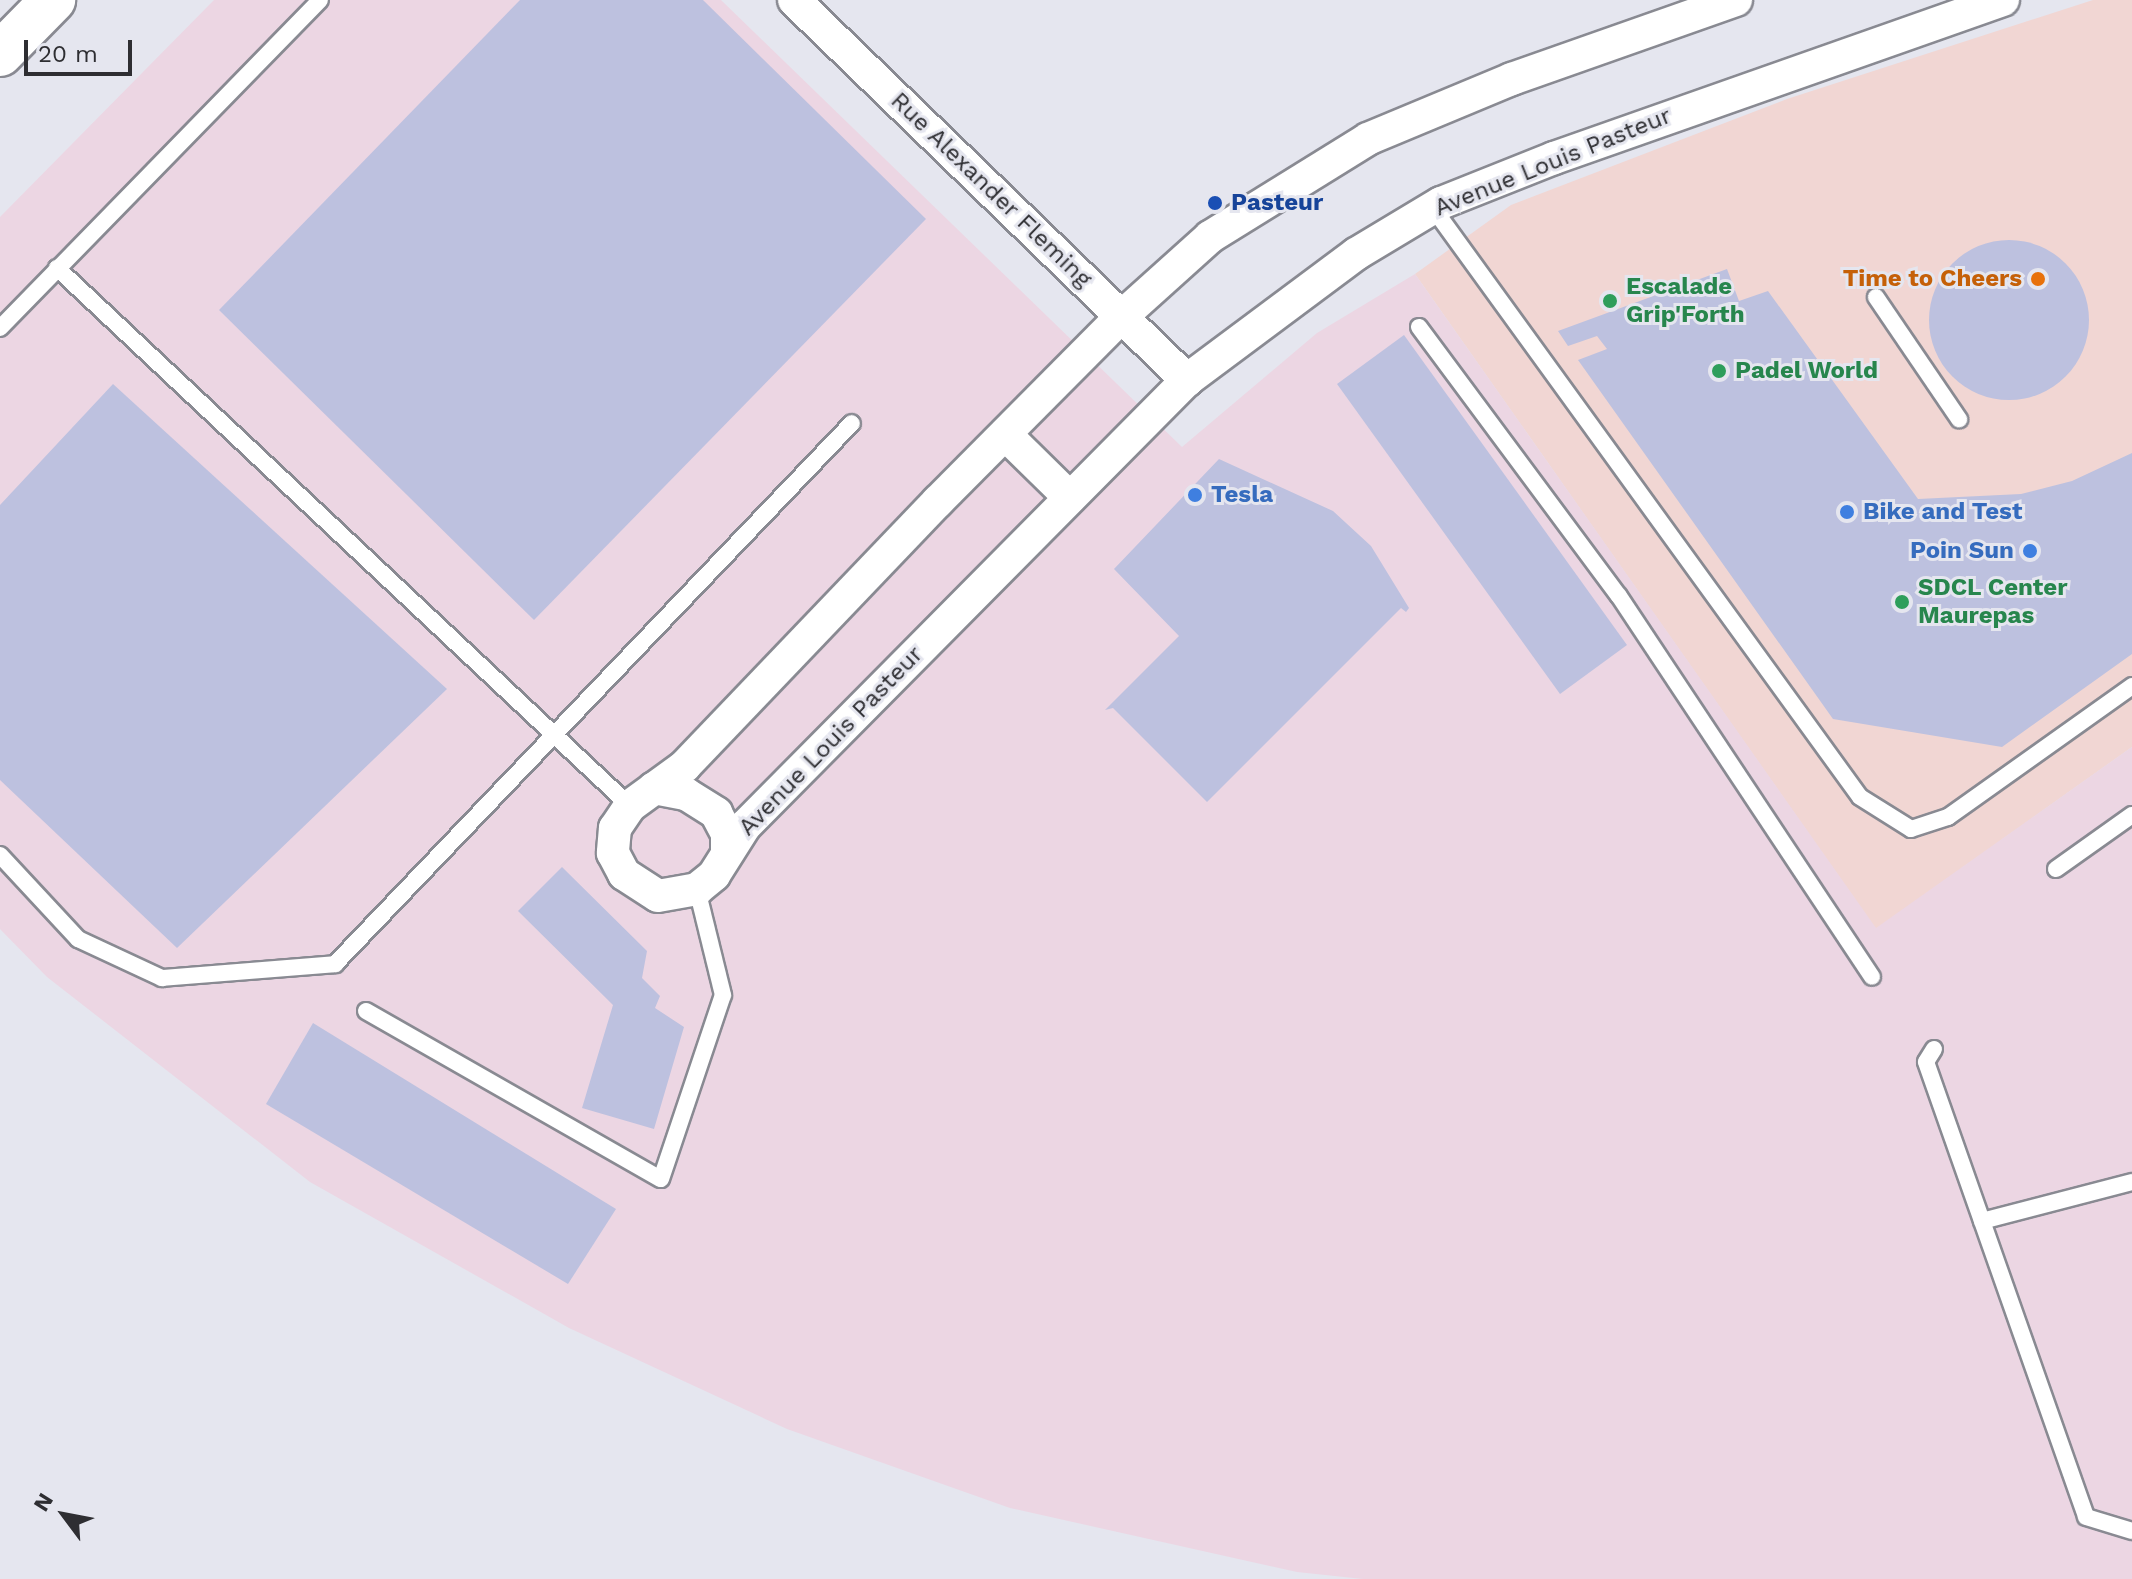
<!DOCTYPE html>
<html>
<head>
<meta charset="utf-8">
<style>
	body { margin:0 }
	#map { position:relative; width:2132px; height:1579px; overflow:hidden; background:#e5e6ef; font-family:"Work Sans",sans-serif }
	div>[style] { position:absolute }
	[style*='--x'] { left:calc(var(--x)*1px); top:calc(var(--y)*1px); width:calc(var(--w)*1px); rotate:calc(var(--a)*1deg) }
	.commercial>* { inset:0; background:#f1d6d3 }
	.industrial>* { inset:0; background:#ecd6e3 }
	.building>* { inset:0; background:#bdc1df }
	.round { border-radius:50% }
	.roads { filter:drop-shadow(2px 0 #898a92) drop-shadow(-2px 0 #898a92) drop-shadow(0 2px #898a92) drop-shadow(0 -2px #898a92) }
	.lane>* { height:16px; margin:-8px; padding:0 8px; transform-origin:8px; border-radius:8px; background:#fff }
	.street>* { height:32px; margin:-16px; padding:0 16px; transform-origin:16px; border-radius:16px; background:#fff }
	.secondary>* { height:44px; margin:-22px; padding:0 22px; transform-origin:22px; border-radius:22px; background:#fff }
	.dots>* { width:22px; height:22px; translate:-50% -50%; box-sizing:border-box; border:4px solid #e5e6ef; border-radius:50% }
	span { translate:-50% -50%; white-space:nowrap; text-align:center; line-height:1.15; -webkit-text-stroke:6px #e5e6ef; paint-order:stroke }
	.street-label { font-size:24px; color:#2e2e32 }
	.transit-label { font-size:24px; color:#164399; font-weight:700 }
	.left { translate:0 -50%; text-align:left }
	.food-label { font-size:24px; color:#c56008; font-weight:700 }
	.right { translate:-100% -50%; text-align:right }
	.leisure-label { font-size:24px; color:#27864d; font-weight:700 }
	.shop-label { font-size:24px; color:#366cbe; font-weight:700 }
	.north { position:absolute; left:24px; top:1475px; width:80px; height:80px; -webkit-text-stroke:6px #e5e6ef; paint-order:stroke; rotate:302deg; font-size:22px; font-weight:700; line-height:32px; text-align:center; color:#2e2e32 }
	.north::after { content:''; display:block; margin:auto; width:28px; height:36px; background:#2e2e32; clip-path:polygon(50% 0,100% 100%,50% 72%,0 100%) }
	.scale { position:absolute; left:24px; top:40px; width:108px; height:36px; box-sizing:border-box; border:4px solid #2e2e32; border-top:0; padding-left:10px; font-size:24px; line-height:28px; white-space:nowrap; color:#2e2e32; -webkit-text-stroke:6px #e5e6ef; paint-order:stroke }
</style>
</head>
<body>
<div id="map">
	<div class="commercial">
		<div style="clip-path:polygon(2093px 0,2132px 0,2132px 747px,1876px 929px,1415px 274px,1511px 205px,1787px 99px)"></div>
	</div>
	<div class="industrial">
		<div style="clip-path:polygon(214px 0,721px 0,1182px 447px,1317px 333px,1415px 274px,1876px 928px,2132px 747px,2132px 1579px,1363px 1579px,1297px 1572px,1010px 1508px,787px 1429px,569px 1328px,310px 1182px,47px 977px,0 929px,0 217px)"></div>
	</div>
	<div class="building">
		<div style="clip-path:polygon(520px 0,703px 0,926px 219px,534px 620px,219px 310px)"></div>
		<div class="round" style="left:1929px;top:240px;width:160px;height:160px"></div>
		<div style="clip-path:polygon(1727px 269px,1739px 301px,1768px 291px,1918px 499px,2021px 494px,2072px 481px,2132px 453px,2132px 654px,2002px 747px,1833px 719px,1578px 360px,1607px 349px,1597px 336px,1568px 346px,1558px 331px)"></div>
		<div style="clip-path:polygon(1404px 335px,1627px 645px,1560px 694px,1337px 384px)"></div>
		<div style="clip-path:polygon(113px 384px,447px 689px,177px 948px,0 780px,0 505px)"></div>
		<div style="clip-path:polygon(1219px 459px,1333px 511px,1371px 546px,1409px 608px,1406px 612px,1401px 608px,1207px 802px,1113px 708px,1105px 710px,1179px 636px,1114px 569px)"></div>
		<div style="clip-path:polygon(562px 867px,647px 951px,642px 978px,660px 996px,655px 1008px,684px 1027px,654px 1129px,582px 1108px,613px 1005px,518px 911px)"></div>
		<div style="clip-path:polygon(313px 1023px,616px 1209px,568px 1284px,266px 1104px)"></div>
	</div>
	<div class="roads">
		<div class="lane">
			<div style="--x:1433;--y:208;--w:727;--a:54.06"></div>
			<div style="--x:1860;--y:797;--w:60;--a:32.1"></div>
			<div style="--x:1911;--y:829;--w:39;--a:-18"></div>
			<div style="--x:1948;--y:817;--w:226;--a:-35.4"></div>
			<div style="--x:57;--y:268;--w:786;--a:43.2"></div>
			<div style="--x:1876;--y:297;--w:148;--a:55.8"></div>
			<div style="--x:1419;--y:327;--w:335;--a:53.4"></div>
			<div style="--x:1619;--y:596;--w:457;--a:56.4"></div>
			<div style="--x:0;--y:328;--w:458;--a:-45.7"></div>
			<div style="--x:0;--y:855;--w:115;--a:47.1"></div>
			<div style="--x:78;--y:939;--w:93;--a:24.9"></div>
			<div style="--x:162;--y:978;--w:174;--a:-4.6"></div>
			<div style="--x:335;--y:964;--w:748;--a:-46.3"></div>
			<div style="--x:2056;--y:869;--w:93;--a:-35.4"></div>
			<div style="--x:366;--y:1011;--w:339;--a:29.7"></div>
			<div style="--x:661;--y:1179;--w:194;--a:-71.4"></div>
			<div style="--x:723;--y:995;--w:109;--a:-103.8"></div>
			<div style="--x:1934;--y:1049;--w:15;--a:122"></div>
			<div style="--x:1926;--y:1062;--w:482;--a:70.6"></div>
			<div style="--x:2086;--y:1517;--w:48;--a:16.9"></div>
			<div style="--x:1982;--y:1221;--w:155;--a:-14.6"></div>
		</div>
		<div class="street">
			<div style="--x:794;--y:0;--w:547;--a:44.04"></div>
			<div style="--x:1736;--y:0;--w:238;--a:160.6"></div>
			<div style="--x:1512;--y:79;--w:156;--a:157.4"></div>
			<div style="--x:1368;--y:139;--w:186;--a:148.2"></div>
			<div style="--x:1210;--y:237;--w:120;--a:138"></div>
			<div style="--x:1121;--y:317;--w:260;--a:134.8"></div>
			<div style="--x:938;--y:501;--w:366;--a:133.7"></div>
			<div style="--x:685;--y:766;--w:68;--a:144"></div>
			<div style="--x:630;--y:806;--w:27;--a:124"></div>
			<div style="--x:615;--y:828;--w:25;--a:95"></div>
			<div style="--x:613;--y:853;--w:24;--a:62"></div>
			<div style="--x:624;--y:874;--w:40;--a:32.9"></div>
			<div style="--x:658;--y:896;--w:40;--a:-10"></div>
			<div style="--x:697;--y:889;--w:22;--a:-39"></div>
			<div style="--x:714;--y:875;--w:58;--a:-57.7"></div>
			<div style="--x:745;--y:826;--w:628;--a:-45.26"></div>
			<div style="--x:1187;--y:380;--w:211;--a:-36.7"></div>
			<div style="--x:1356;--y:254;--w:99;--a:-31"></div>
			<div style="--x:1441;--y:203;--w:122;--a:-21.7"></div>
			<div style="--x:1554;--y:158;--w:476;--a:-19.4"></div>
			<div style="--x:1007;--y:436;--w:88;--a:44.5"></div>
			<div style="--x:654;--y:788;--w:33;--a:11"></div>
			<div style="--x:686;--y:794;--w:36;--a:32"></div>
			<div style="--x:716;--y:813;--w:24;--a:62"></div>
			<div style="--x:727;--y:834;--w:16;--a:90"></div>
		</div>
		<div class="secondary">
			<div style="--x:0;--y:54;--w:76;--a:-45.5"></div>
		</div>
	</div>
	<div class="dots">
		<div style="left:1215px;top:203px;background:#1a4fb4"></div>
		<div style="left:2038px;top:279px;background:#e8710a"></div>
		<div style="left:1610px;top:301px;background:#2e9e5b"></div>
		<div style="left:1719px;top:371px;background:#2e9e5b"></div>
		<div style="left:1195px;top:495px;background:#3f7fe0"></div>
		<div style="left:1847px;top:512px;background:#3f7fe0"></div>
		<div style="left:2030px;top:551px;background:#3f7fe0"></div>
		<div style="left:1902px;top:602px;background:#2e9e5b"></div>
	</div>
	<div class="street-label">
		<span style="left:1553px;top:162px;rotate:-22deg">Avenue Louis Pasteur</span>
		<span style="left:991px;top:190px;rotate:44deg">Rue Alexander Fleming</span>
		<span style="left:831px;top:741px;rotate:-46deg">Avenue Louis Pasteur</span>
	</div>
	<div class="transit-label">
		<span class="left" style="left:1231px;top:203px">Pasteur</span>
	</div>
	<div class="food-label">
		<span class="right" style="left:2022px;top:279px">Time to Cheers</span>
	</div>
	<div class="leisure-label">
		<span class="left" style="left:1626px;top:301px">Escalade<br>Grip'Forth</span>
		<span class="left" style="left:1735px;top:371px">Padel World</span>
		<span class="left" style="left:1918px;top:602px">SDCL Center<br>Maurepas</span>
	</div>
	<div class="shop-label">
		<span class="left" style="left:1211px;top:495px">Tesla</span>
		<span class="left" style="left:1863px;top:512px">Bike and Test</span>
		<span class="right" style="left:2014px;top:551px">Poin Sun</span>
	</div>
	<div class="north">N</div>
	<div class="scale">20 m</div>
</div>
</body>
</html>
